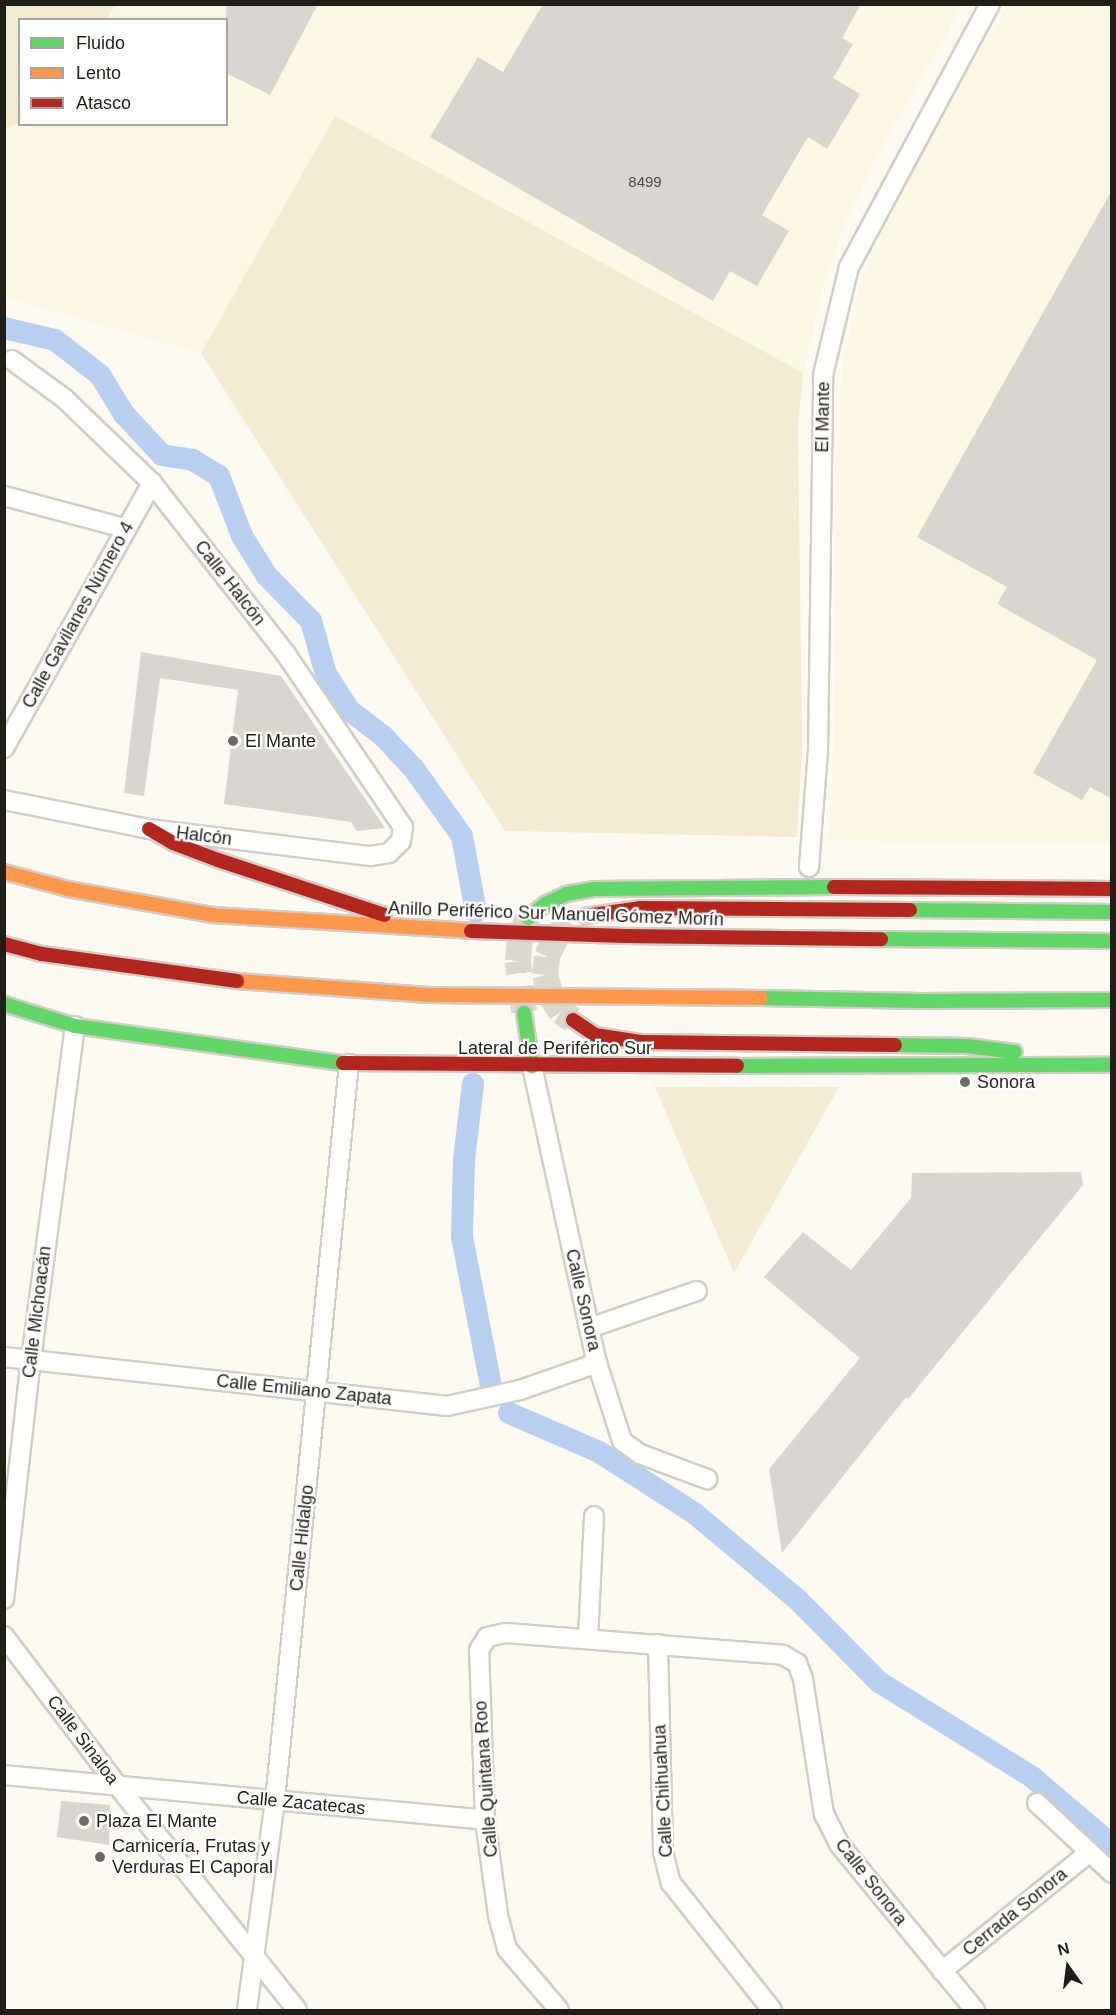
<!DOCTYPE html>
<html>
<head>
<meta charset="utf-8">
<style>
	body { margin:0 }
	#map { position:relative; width:1116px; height:2015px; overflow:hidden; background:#fbf9f0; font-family:Helvetica,sans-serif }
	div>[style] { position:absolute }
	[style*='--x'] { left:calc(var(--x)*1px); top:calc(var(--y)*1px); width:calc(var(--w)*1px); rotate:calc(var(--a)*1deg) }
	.built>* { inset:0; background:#faf7e3 }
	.green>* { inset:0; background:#f0ebd1 }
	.canal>* { height:22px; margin:-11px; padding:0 11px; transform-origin:11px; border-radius:11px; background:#b8cff1 }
	.building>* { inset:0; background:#d8d6ce }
	.secondary-tunnel>* { height:26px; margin-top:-13px; transform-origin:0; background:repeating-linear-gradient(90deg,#dad8cf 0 26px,transparent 0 39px) }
	.roads { filter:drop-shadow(2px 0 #d0cec6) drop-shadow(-2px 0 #d0cec6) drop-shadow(0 2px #d0cec6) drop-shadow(0 -2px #d0cec6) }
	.street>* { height:18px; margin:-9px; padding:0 9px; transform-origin:9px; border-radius:9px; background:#fefefd }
	.fast>* { height:14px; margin:-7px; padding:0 7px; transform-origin:7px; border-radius:7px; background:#63d668 }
	.slow>* { height:14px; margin:-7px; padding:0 7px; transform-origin:7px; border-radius:7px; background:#ff974d }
	.jam>* { height:14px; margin:-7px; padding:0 7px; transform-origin:7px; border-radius:7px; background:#b3261e }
	.dots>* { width:16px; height:16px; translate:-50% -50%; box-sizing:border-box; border:3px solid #fff; border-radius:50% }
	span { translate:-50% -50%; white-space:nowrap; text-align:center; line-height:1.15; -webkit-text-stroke:4.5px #fff; paint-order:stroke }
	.number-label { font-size:15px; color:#4e4d45 }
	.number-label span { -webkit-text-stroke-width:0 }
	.street-label { font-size:18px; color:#201f17 }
	.poi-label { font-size:18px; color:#201f17 }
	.left { translate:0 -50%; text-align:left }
	.frame { position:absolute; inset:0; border:6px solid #201f17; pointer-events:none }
	.legend { position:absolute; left:18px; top:18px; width:210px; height:108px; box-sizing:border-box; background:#fff; border:2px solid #a6a5a2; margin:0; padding:8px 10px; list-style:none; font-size:18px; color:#201f17 }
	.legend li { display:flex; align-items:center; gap:12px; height:30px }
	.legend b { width:30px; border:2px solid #a6a5a2 }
	.north { position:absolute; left:1038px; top:1937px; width:60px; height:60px; -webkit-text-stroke:4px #fff; paint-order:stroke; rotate:346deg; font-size:16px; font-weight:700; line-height:24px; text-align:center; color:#201f17 }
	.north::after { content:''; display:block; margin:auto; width:21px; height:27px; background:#201f17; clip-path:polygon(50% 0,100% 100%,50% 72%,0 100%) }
</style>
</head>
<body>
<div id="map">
	<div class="built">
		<div style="clip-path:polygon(evenodd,4px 5px,963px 5px,874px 162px,844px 227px,824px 281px,803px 373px,335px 116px,201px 353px,5px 297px,4px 5px,20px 20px,226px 20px,226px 124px,20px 124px,20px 20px)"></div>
		<div style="clip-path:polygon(1007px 5px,1111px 5px,1111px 843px,828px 841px,834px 751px,835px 419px,845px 352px,858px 289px,906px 176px)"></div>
	</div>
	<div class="green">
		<div style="clip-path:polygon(5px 4px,115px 5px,107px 19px,20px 20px,19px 124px,5px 128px)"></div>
		<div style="clip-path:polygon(335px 116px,803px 373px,798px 427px,802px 749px,797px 837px,505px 831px,201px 353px)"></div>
		<div style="clip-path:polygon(655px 1087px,839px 1087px,734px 1273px)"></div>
	</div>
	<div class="canal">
		<div style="--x:4;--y:328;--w:52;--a:13.2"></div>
		<div style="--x:55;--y:340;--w:57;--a:37.9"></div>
		<div style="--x:100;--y:375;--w:46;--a:58.4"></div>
		<div style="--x:124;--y:414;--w:56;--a:47.2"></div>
		<div style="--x:162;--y:455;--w:31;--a:9"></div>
		<div style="--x:193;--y:460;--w:31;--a:32"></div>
		<div style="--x:219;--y:476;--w:64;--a:69"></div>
		<div style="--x:242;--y:536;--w:47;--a:58"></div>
		<div style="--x:267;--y:576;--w:63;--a:45.6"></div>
		<div style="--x:311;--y:621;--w:55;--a:74.2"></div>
		<div style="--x:326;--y:674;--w:43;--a:57.4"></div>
		<div style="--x:349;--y:710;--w:43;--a:37.4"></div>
		<div style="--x:383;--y:736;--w:45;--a:46.8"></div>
		<div style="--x:414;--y:769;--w:82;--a:54.4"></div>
		<div style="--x:462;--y:836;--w:77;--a:79.6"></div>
		<div style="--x:473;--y:1084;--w:76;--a:96.8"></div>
		<div style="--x:464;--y:1159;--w:78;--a:91.5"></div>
		<div style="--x:462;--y:1237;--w:147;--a:79"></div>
		<div style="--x:509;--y:1413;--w:98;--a:23.4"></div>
		<div style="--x:599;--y:1452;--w:113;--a:32.7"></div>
		<div style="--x:694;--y:1513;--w:134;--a:39.9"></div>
		<div style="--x:797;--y:1599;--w:117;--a:45.3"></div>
		<div style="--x:879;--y:1682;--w:180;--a:31.8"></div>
		<div style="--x:1032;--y:1777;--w:105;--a:40.4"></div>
	</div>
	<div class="building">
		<div style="clip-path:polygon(226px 4px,318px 4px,270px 95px,226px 73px)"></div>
		<div style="clip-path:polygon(543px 4px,861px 4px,842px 38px,853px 44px,833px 78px,860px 94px,827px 149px,808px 137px,762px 215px,789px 231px,757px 286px,730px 271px,713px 301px,430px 137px,478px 57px,503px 72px)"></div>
		<div style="clip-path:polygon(1112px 190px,1112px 799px,1090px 787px,1082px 800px,1033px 773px,1097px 660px,997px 604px,1007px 587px,917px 537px)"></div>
		<div style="clip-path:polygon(141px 652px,281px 676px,385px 828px,357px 831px,351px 822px,224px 804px,238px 690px,160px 678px,144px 796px,124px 793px)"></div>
		<div style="clip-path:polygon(1081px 1172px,1083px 1185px,908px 1399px,906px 1397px,782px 1553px,769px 1469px,860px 1358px,764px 1277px,803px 1232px,851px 1270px,911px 1198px,912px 1173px)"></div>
		<div style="clip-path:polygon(61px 1801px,110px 1805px,109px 1845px,57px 1837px)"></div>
	</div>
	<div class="secondary-tunnel">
		<div style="--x:571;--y:923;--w:16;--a:142"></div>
		<div style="--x:558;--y:933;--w:26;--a:115"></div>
		<div style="--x:547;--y:957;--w:18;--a:96"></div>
		<div style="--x:545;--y:975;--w:22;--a:74"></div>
		<div style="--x:551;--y:996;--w:19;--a:58"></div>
		<div style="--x:561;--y:1012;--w:14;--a:34"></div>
		<div style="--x:524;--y:1012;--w:51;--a:-96.7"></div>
		<div style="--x:518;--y:961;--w:23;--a:-85"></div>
		<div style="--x:520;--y:938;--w:22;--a:-68"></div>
	</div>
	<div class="roads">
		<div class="street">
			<div style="--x:4;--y:496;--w:124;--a:14.9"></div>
			<div style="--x:4;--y:748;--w:304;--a:-60.8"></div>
			<div style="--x:4;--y:800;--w:148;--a:11.3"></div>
			<div style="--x:149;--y:829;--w:223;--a:7"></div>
			<div style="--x:370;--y:856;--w:19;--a:-9"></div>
			<div style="--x:389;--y:853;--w:17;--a:-45"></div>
			<div style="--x:401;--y:841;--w:14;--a:-82"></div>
			<div style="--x:403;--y:827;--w:209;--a:-124.1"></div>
			<div style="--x:286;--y:654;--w:217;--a:-128.1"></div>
			<div style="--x:152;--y:483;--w:121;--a:-136"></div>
			<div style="--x:65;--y:399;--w:66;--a:-143.7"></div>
			<div style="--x:809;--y:867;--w:116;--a:-85.6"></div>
			<div style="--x:818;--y:751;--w:376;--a:-89.2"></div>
			<div style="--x:823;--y:375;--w:111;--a:-76.5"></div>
			<div style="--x:849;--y:267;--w:298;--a:-61.8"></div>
			<div style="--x:532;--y:1066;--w:304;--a:77.7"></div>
			<div style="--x:597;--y:1363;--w:82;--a:72.2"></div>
			<div style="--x:622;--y:1441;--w:22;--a:36"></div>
			<div style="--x:640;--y:1454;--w:72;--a:20.5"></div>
			<div style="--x:589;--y:1328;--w:114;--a:-18.9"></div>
			<div style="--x:4;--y:1357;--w:446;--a:6.3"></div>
			<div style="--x:447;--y:1406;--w:75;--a:-12.4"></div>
			<div style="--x:520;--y:1390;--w:82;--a:-19.3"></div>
			<div style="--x:4;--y:1599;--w:241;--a:-83.6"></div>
			<div style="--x:31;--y:1360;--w:337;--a:-82.5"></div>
			<div style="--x:4;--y:1636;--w:187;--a:52.8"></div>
			<div style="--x:117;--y:1785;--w:288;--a:51.3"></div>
			<div style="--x:588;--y:1639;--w:123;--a:-87.2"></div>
			<div style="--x:658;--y:1644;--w:208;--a:88.6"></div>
			<div style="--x:663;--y:1852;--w:32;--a:76"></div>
			<div style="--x:671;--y:1883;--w:162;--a:51.5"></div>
			<div style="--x:4;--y:1775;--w:483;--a:5.3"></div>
			<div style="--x:1037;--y:1803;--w:103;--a:43"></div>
			<div style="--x:942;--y:1971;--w:189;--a:-38.8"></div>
			<div style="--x:247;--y:2010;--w:212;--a:-82.4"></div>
			<div style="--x:275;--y:1800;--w:740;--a:-84.26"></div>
			<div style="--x:559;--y:2010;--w:80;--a:-130.4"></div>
			<div style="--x:507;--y:1949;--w:35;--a:-105"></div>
			<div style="--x:498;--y:1915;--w:96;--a:-97.8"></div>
			<div style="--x:485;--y:1820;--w:170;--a:-92"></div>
			<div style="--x:479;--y:1650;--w:15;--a:-58"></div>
			<div style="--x:487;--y:1637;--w:19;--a:-12"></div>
			<div style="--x:506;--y:1633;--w:278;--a:4.5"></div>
			<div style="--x:783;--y:1655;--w:16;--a:30"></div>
			<div style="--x:797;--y:1663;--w:17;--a:69"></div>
			<div style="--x:803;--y:1679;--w:137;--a:81.2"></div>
			<div style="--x:824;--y:1814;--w:34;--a:63"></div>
			<div style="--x:839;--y:1844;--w:215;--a:50.7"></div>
		</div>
		<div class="fast">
			<div style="--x:910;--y:910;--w:202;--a:0.6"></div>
			<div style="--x:528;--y:918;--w:22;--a:-39"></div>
			<div style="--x:545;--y:904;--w:23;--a:-25"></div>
			<div style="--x:566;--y:894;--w:29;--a:-10"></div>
			<div style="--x:595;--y:889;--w:239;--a:-0.5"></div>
			<div style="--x:881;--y:939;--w:231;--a:0.5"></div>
			<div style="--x:761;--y:998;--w:160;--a:1.1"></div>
			<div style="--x:921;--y:1001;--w:191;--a:-0.3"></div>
			<div style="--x:4;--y:1004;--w:74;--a:17.2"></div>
			<div style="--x:75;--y:1026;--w:271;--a:7.9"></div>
			<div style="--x:524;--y:1013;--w:54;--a:81.4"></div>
			<div style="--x:895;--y:1045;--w:72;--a:0.8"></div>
			<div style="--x:967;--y:1046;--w:48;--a:7.1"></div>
			<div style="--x:737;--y:1066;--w:375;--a:-0.2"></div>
		</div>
		<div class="slow">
			<div style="--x:4;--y:872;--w:66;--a:14.9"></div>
			<div style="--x:68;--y:889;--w:146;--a:10.2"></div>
			<div style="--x:212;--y:915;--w:259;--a:3.5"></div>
			<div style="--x:237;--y:981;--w:192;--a:4.2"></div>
			<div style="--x:428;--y:995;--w:333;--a:0.5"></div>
		</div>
		<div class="jam">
			<div style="--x:149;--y:829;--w:28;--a:30"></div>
			<div style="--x:173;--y:843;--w:48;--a:20.7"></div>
			<div style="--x:218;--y:860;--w:175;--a:18.3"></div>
			<div style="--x:834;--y:887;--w:278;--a:0.4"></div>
			<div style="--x:585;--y:916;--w:57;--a:-8.1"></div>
			<div style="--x:641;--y:908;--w:269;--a:0.4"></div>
			<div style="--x:471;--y:931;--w:154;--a:1.9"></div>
			<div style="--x:625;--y:936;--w:256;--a:0.7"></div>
			<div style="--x:4;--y:944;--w:39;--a:15"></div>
			<div style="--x:42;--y:954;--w:197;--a:7.9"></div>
			<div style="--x:573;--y:1020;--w:27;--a:34"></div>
			<div style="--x:595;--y:1035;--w:46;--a:8.8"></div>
			<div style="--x:640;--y:1042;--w:255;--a:0.7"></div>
			<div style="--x:343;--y:1063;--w:394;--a:0.4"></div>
		</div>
	</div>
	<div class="dots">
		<div style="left:233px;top:741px;background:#6d6b63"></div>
		<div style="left:965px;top:1082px;background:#6d6b63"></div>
		<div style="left:84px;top:1821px;background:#6d6b63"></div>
		<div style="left:100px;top:1857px;background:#6d6b63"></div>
	</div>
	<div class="number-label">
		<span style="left:645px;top:182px">8499</span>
	</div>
	<div class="street-label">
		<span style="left:823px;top:417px;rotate:-89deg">El Mante</span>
		<span style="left:230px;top:583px;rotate:52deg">Calle Halcón</span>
		<span style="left:78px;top:615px;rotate:-61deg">Calle Gavilanes Número 4</span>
		<span style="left:204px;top:836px;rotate:7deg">Halcón</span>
		<span style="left:556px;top:914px;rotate:2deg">Anillo Periférico Sur Manuel Gómez Morín</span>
		<span style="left:555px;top:1048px">Lateral de Periférico Sur</span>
		<span style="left:583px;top:1300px;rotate:77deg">Calle Sonora</span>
		<span style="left:37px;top:1312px;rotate:-83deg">Calle Michoacán</span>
		<span style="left:304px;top:1390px;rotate:6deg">Calle Emiliano Zapata</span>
		<span style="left:302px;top:1538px;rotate:-84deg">Calle Hidalgo</span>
		<span style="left:83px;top:1740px;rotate:53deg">Calle Sinaloa</span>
		<span style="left:486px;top:1779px;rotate:-94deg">Calle Quintana Roo</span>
		<span style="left:663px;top:1791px;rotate:-93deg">Calle Chihuahua</span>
		<span style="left:301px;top:1803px;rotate:5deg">Calle Zacatecas</span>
		<span style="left:871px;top:1882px;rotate:52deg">Calle Sonora</span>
		<span style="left:1015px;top:1912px;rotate:-39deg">Cerrada Sonora</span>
	</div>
	<div class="poi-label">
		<span class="left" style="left:245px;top:741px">El Mante</span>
		<span class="left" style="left:977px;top:1082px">Sonora</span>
		<span class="left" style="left:96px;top:1821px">Plaza El Mante</span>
		<span class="left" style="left:112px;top:1857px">Carnicería, Frutas y<br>Verduras El Caporal</span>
	</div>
	<div class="frame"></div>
	<ul class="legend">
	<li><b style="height:8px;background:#63d668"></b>Fluido</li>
	<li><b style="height:8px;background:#ff974d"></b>Lento</li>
	<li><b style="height:8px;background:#b3261e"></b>Atasco</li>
	</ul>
	<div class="north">N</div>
</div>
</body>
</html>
